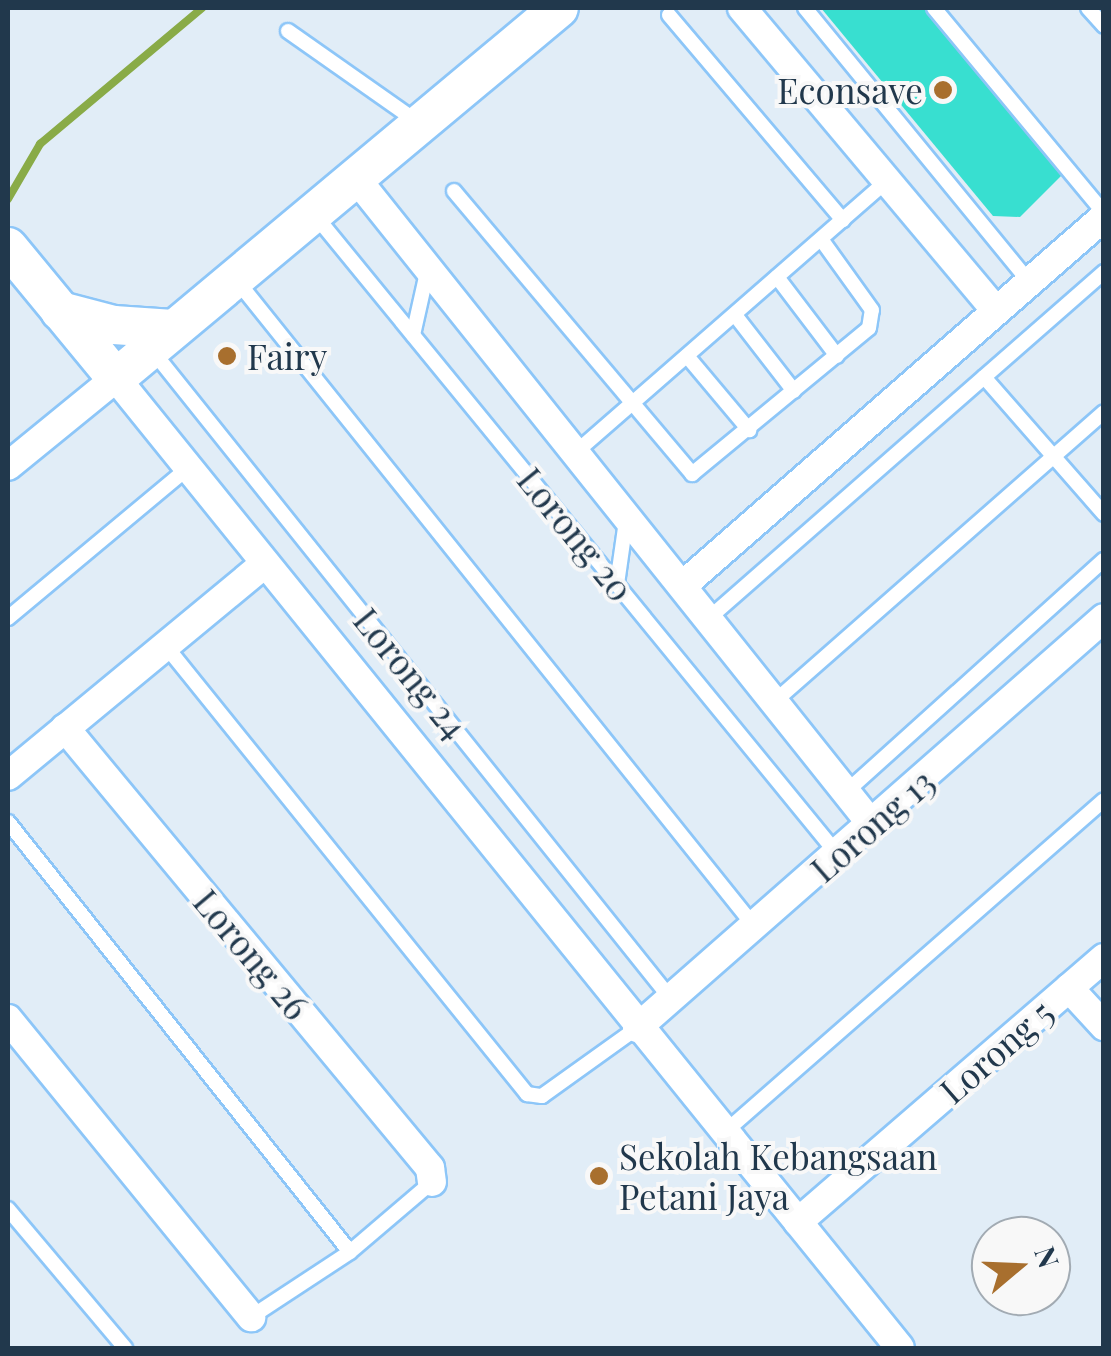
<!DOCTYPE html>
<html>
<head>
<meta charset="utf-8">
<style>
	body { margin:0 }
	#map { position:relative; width:1111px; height:1356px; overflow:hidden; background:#e1edf7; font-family:"Playfair Display",serif }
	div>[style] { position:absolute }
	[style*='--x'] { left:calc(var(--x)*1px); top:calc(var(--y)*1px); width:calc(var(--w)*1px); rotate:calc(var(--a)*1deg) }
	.stream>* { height:8px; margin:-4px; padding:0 4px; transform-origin:4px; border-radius:4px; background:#89ab47 }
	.building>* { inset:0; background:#38dfd0 }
	.roads { filter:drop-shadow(2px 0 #8dc6f8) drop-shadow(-2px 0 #8dc6f8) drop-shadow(0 2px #8dc6f8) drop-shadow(0 -2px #8dc6f8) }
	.lane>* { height:14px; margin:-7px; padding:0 7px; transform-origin:7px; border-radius:7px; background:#fff }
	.street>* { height:28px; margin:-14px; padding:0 14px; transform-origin:14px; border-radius:14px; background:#fff }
	.secondary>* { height:38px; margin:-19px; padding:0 19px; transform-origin:19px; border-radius:19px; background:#fff }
	.dots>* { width:28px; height:28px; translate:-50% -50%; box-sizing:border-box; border:5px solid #f8f8f8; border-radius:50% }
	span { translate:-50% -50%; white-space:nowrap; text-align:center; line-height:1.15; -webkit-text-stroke:8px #f8f8f8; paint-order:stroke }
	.poi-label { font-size:35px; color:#21384c }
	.right { translate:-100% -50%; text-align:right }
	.left { translate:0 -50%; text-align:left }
	.street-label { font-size:35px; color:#21384c }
	.frame { position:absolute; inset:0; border:10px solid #21384c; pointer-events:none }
	.north { position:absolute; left:971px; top:1216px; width:100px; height:100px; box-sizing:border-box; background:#f8f8f8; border:2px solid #a2abb3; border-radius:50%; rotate:71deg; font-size:28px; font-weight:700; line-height:40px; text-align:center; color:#21384c }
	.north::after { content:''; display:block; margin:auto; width:35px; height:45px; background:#a86f2e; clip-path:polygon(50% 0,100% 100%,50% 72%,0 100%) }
</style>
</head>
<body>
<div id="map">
	<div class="stream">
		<div style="--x:8;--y:199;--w:64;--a:-59.8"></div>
		<div style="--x:40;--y:144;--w:212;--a:-40"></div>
	</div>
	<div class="building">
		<div style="clip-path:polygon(821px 8px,930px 8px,1065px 172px,1020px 217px,993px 216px)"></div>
	</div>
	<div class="roads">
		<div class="lane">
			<div style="--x:805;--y:8;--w:354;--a:50.7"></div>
			<div style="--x:934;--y:8;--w:266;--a:50.3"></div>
			<div style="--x:1088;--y:8;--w:24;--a:48"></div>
			<div style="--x:669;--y:15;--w:269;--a:49.7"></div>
			<div style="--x:288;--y:31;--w:160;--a:35.1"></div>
			<div style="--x:454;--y:191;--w:370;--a:49.9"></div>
			<div style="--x:692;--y:474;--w:229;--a:-39.5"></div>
			<div style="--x:869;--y:328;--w:18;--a:-81"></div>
			<div style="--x:872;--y:310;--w:87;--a:-125.7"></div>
			<div style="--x:314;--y:214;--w:828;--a:50.73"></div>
			<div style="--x:777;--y:277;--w:99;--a:52.8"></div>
			<div style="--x:238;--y:282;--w:827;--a:51.29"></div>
			<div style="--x:735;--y:315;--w:96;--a:52.2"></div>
			<div style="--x:413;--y:335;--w:69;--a:-77.4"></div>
			<div style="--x:151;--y:349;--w:832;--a:51.34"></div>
			<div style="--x:687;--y:356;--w:97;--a:50"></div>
			<div style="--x:984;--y:377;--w:182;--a:48.8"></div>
			<div style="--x:575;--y:453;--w:414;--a:-41.1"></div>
			<div style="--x:617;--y:584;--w:64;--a:-81.9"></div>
			<div style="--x:8;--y:618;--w:234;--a:-39.8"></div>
			<div style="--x:708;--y:619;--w:527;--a:-41.23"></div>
			<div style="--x:165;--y:645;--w:577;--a:51.12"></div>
			<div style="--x:527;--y:1094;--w:15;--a:8"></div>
			<div style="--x:542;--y:1096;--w:117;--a:-35.6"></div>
			<div style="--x:774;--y:702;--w:439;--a:-41.3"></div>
			<div style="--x:846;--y:792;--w:347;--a:-42"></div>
			<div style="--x:8;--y:822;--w:549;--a:51.5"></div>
			<div style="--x:726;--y:1131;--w:502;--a:-41.21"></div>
			<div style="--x:8;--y:1209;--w:182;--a:49.9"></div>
			<div style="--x:251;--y:1317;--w:118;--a:-33.3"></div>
			<div style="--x:350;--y:1252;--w:108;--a:-40.5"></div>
		</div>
		<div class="street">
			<div style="--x:742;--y:8;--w:395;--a:50"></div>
			<div style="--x:355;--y:177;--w:830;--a:51.4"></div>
			<div style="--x:8;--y:466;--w:139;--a:-39.2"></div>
			<div style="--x:116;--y:378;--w:1247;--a:51.05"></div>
			<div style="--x:682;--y:586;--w:561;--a:-41.17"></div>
			<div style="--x:65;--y:728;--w:572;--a:50.32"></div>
			<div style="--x:430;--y:1168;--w:14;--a:82"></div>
			<div style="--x:8;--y:776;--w:332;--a:-39.6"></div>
			<div style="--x:1069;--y:988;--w:52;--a:47.4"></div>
			<div style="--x:8;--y:1019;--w:385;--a:50.8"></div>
			<div style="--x:637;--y:1028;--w:621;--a:-41.28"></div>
			<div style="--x:798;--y:1222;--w:404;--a:-40.8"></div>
		</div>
		<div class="secondary">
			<div style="--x:8;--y:247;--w:170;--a:50.5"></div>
			<div style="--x:116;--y:378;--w:577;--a:-39.87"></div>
			<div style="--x:60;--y:311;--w:56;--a:14.5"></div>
			<div style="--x:114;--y:325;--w:59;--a:3.9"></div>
		</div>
	</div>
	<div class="dots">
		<div style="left:943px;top:90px;background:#a86f2e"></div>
		<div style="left:227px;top:356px;background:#a86f2e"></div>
		<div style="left:599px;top:1176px;background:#a86f2e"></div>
	</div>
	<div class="poi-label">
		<span class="right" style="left:923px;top:90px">Econsave</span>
		<span class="left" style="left:247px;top:356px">Fairy</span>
		<span class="left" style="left:619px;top:1176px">Sekolah Kebangsaan<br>Petani Jaya</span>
	</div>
	<div class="street-label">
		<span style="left:576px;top:534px;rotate:51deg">Lorong 20</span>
		<span style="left:411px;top:673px;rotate:51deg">Lorong 24</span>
		<span style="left:872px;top:825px;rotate:-41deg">Lorong 13</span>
		<span style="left:252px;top:954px;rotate:50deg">Lorong 26</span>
		<span style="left:996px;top:1051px;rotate:-41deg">Lorong 5</span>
	</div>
	<div class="frame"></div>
	<div class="north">N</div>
</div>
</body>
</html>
